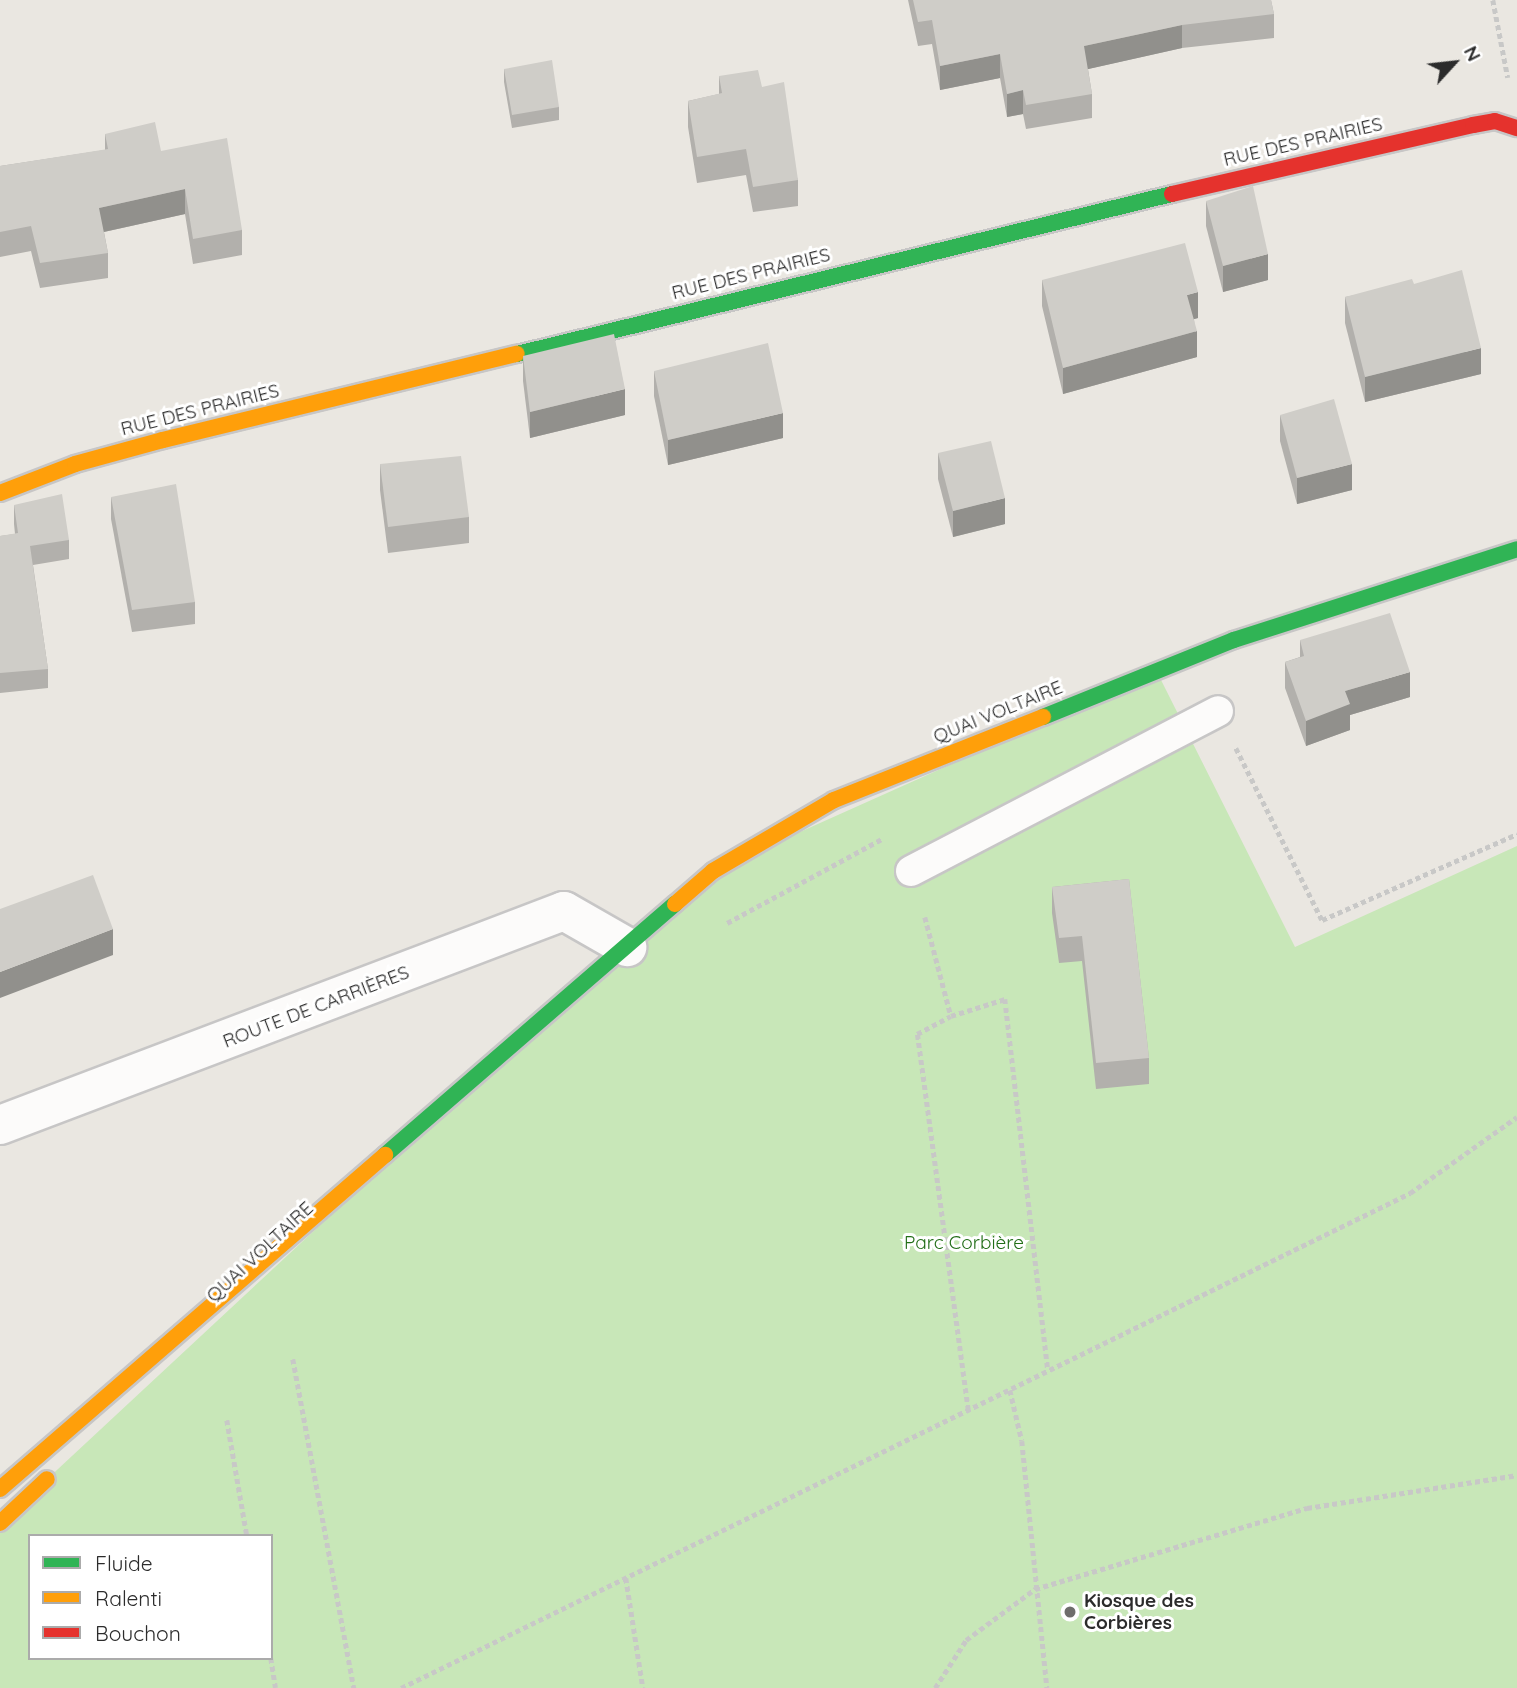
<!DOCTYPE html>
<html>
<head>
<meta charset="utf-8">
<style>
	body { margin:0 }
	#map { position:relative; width:1517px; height:1688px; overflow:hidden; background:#eae7e1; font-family:Quicksand,sans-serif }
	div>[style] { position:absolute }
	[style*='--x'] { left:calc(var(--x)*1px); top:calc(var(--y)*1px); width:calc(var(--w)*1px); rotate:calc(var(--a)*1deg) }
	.green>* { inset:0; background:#c8e7b8 }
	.path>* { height:4.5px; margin-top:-2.25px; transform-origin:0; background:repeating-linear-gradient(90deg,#c8c8c7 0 5px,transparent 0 8.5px) }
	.roads { filter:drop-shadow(2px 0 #c7c6c6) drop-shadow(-2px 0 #c7c6c6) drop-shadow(0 2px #c7c6c6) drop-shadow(0 -2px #c7c6c6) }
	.lane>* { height:30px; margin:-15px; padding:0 15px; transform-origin:15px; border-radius:15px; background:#fcfbfa }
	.street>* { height:38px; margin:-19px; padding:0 19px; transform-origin:19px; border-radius:19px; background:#fcfbfa }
	.fast>* { height:16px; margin:-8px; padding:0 8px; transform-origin:8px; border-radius:8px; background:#30b455 }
	.slow>* { height:16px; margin:-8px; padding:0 8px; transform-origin:8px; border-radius:8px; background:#ff9f0a }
	.jam>* { height:16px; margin:-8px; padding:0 8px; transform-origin:8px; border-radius:8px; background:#e5322d }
	.wall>* { inset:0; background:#b2b0ac }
	.shaded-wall>* { inset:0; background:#91908c }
	.building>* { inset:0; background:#cfcdc8 }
	.dots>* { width:19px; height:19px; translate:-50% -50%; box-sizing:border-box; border:4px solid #fff; border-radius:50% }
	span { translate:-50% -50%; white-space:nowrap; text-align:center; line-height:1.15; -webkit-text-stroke:6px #fff; paint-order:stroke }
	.street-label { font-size:19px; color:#2c2c2c }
	.park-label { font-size:19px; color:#226e17 }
	.poi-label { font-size:19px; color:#2c2c2c; font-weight:700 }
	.left { translate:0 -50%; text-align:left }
	.legend { position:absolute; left:28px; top:1534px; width:245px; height:126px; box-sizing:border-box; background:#fff; border:2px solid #ababab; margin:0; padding:9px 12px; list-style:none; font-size:21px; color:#2c2c2c }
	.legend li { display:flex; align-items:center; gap:14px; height:35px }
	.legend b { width:35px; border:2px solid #ababab }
	.north { position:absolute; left:1419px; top:28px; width:70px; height:70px; -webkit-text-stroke:5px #fff; paint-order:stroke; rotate:63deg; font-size:19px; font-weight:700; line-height:28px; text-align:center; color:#2c2c2c }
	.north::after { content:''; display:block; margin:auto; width:24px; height:32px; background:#2c2c2c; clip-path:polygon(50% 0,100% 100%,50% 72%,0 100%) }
</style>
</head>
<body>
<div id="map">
	<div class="green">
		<div style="clip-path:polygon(evenodd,1157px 672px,1295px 947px,1517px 846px,1517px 1688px,0 1688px,0 1523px,548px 1013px,713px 871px,1157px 672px,30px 1536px,271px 1536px,271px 1658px,30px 1658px,30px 1536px)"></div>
	</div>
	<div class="path">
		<div style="--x:1493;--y:0;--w:79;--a:79.1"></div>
		<div style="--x:1236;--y:748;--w:192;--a:63.4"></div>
		<div style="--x:1322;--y:920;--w:213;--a:-23.8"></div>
		<div style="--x:925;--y:917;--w:102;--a:75.3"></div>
		<div style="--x:727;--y:923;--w:176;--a:-28.5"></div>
		<div style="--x:293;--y:1359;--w:335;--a:79.5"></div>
		<div style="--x:1010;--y:1390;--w:52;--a:76.8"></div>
		<div style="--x:1022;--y:1441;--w:248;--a:84.2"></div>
		<div style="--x:968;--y:1410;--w:379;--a:-97.7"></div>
		<div style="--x:917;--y:1034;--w:38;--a:-28"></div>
		<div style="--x:951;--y:1016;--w:57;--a:-17.5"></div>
		<div style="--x:1005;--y:999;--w:374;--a:83.4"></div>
		<div style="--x:227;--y:1420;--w:118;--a:80.2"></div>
		<div style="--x:626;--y:1578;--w:111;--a:81.2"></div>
		<div style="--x:271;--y:1658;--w:30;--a:81"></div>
		<div style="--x:401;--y:1688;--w:1124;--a:-26.13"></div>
		<div style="--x:1410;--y:1193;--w:131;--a:-35.4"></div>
		<div style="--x:935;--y:1688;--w:57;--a:-57.1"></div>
		<div style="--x:966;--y:1640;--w:86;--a:-36.5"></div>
		<div style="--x:1035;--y:1589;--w:284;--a:-16.6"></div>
		<div style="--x:1307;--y:1508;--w:213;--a:-8.9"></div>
	</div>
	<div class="roads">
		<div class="lane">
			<div style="--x:911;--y:871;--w:346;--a:-27.5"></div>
		</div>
		<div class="street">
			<div style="--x:0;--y:1125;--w:603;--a:-20.78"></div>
			<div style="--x:564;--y:911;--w:73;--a:29.7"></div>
		</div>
		<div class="fast">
			<div style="--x:517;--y:354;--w:674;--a:-13.73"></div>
			<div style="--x:1043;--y:717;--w:206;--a:-22"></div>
			<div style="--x:1234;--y:640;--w:297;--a:-17.8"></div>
			<div style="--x:385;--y:1155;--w:384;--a:-40.9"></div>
		</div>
		<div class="slow">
			<div style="--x:0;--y:493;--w:80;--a:-21.1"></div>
			<div style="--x:75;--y:464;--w:91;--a:-15.3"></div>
			<div style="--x:163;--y:440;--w:364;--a:-13.7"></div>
			<div style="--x:675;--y:904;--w:50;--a:-41"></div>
			<div style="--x:713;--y:871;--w:140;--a:-30.4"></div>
			<div style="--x:834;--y:800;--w:225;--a:-21.7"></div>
			<div style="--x:0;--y:1489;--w:510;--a:-40.94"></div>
			<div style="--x:0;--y:1523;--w:64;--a:-43.1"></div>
		</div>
		<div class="jam">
			<div style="--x:1172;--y:194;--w:309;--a:-12.9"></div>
			<div style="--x:1473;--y:125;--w:22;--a:-10"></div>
			<div style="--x:1495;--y:121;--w:23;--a:18"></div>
		</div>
	</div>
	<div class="wall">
		<div style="clip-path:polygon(908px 0,1271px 0,1274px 14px,1274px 38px,1182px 48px,1088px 69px,1092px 94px,1092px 118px,1026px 129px,1023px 114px,1007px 117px,1000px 78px,940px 90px,932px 44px,918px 46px)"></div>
		<div style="clip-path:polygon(504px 69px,559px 107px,559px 120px,512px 128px,504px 82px)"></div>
		<div style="clip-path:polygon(719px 76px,762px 87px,798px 180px,798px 206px,753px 212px,746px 175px,697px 183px,688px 127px,688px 101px,719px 94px)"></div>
		<div style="clip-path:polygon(105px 134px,161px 151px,242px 230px,242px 255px,193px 264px,185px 214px,104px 232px,108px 253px,108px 278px,40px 288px,31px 251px,0 257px,0 166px,105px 150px)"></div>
		<div style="clip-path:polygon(1206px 201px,1268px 280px,1223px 292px,1206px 226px)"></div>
		<div style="clip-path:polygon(1042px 280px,1198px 318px,1194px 319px,1197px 357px,1063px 394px,1042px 306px)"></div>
		<div style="clip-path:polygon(1414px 284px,1481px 374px,1365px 402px,1345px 323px,1345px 297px)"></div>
		<div style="clip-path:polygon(523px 356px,625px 415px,530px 438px,523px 381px)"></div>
		<div style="clip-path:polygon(654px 371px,783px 438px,668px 465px,654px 396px)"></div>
		<div style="clip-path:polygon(1280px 415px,1352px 490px,1297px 504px,1280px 441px)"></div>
		<div style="clip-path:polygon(938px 453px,1005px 524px,953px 537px,938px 479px)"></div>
		<div style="clip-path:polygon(380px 464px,469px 517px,469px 543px,388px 553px,380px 490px)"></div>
		<div style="clip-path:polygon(111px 497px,195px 602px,195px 624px,132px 632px,111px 519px)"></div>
		<div style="clip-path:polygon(14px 505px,69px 540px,69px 559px,33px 565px,48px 669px,48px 688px,0 693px,0 536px,15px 534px,14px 524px)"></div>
		<div style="clip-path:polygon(1300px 640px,1410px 697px,1350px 715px,1350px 730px,1306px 746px,1285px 688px,1285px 662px,1300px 657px)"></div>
		<div style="clip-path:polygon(1129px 879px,1149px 1058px,1149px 1084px,1096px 1089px,1082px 961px,1059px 963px,1052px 913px,1052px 887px)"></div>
	</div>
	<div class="shaded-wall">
		<div style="clip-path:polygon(1182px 25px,1182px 48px,1084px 70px,1084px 46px)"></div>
		<div style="clip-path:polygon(1000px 54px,1000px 78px,940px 90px,940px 66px)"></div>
		<div style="clip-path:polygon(1023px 90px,1023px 114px,1007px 117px,1007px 94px)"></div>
		<div style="clip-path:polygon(185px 189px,185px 214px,99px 233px,99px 208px)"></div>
		<div style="clip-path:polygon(1268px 254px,1268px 280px,1223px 292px,1223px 266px)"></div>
		<div style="clip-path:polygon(1198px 292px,1198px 318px,1187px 321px,1187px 295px)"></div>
		<div style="clip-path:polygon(1197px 331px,1197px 357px,1063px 394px,1063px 368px)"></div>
		<div style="clip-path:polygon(1481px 348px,1481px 374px,1365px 402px,1365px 377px)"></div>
		<div style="clip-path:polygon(625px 389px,625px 415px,530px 438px,530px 412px)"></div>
		<div style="clip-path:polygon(783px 413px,783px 438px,668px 465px,668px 440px)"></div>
		<div style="clip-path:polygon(1352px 464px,1352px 490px,1297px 504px,1297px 478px)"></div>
		<div style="clip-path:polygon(1005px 498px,1005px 524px,953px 537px,953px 511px)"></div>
		<div style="clip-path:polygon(1410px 672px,1410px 697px,1350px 715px,1350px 730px,1306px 746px,1306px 721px,1345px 691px)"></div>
		<div style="clip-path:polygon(113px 929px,113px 955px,0 998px,0 972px)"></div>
	</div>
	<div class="building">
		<div style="clip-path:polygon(913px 0,1271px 0,1274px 14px,1182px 25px,1084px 46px,1092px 94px,1026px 105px,1023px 90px,1007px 94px,1000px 54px,940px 66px,932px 20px,918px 22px)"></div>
		<div style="clip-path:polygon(552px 60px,559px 107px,512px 115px,504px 69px)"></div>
		<div style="clip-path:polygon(758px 70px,762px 87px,784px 82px,798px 180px,753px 187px,746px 149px,697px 157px,688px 101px,722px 93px,719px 76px)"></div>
		<div style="clip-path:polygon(155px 122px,161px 151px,227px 138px,242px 230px,193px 239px,185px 189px,99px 208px,108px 253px,40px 263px,31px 226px,0 232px,0 166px,108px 149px,105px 134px)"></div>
		<div style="clip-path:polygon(1253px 186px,1268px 254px,1223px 266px,1206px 201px)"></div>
		<div style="clip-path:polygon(1185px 243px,1198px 292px,1187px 295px,1197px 331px,1063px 368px,1042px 280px)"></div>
		<div style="clip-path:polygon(1462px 270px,1481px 348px,1365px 377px,1345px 297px,1412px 279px,1414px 284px)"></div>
		<div style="clip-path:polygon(614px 334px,625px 389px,530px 412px,523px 356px)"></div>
		<div style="clip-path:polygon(768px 343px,783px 413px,668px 440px,654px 371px)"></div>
		<div style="clip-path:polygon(1334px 399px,1352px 464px,1297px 478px,1280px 415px)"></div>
		<div style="clip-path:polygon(991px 441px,1005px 498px,953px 511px,938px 453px)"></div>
		<div style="clip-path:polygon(461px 456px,469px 517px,388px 527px,380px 464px)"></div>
		<div style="clip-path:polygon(176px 484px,195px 602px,132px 610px,111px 497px)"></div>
		<div style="clip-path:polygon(62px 494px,69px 540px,30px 546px,48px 669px,0 673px,0 536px,18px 533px,14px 505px)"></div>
		<div style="clip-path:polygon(1390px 613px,1410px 672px,1345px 691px,1350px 704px,1306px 721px,1285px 662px,1304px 656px,1300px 640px)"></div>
		<div style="clip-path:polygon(93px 875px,113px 929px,0 972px,0 909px)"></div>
		<div style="clip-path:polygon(1129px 879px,1149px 1058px,1096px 1063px,1082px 936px,1059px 938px,1052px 887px)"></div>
	</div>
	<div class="dots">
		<div style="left:1070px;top:1612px;background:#6e6d6b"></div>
	</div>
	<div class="street-label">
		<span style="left:1303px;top:142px;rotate:-13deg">RUE DES PRAIRIES</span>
		<span style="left:751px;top:274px;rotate:-14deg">RUE DES PRAIRIES</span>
		<span style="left:200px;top:410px;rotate:-14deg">RUE DES PRAIRIES</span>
		<span style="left:998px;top:712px;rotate:-22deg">QUAI VOLTAIRE</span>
		<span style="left:316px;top:1007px;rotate:-21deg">ROUTE DE CARRIÈRES</span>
		<span style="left:260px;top:1252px;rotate:-43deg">QUAI VOLTAIRE</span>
	</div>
	<div class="park-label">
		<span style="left:964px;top:1243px">Parc Corbière</span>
	</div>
	<div class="poi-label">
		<span class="left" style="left:1084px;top:1612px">Kiosque des<br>Corbières</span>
	</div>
	<ul class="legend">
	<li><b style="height:9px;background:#30b455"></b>Fluide</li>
	<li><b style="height:9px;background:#ff9f0a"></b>Ralenti</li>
	<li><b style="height:9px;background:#e5322d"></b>Bouchon</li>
	</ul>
	<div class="north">N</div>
</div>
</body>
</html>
